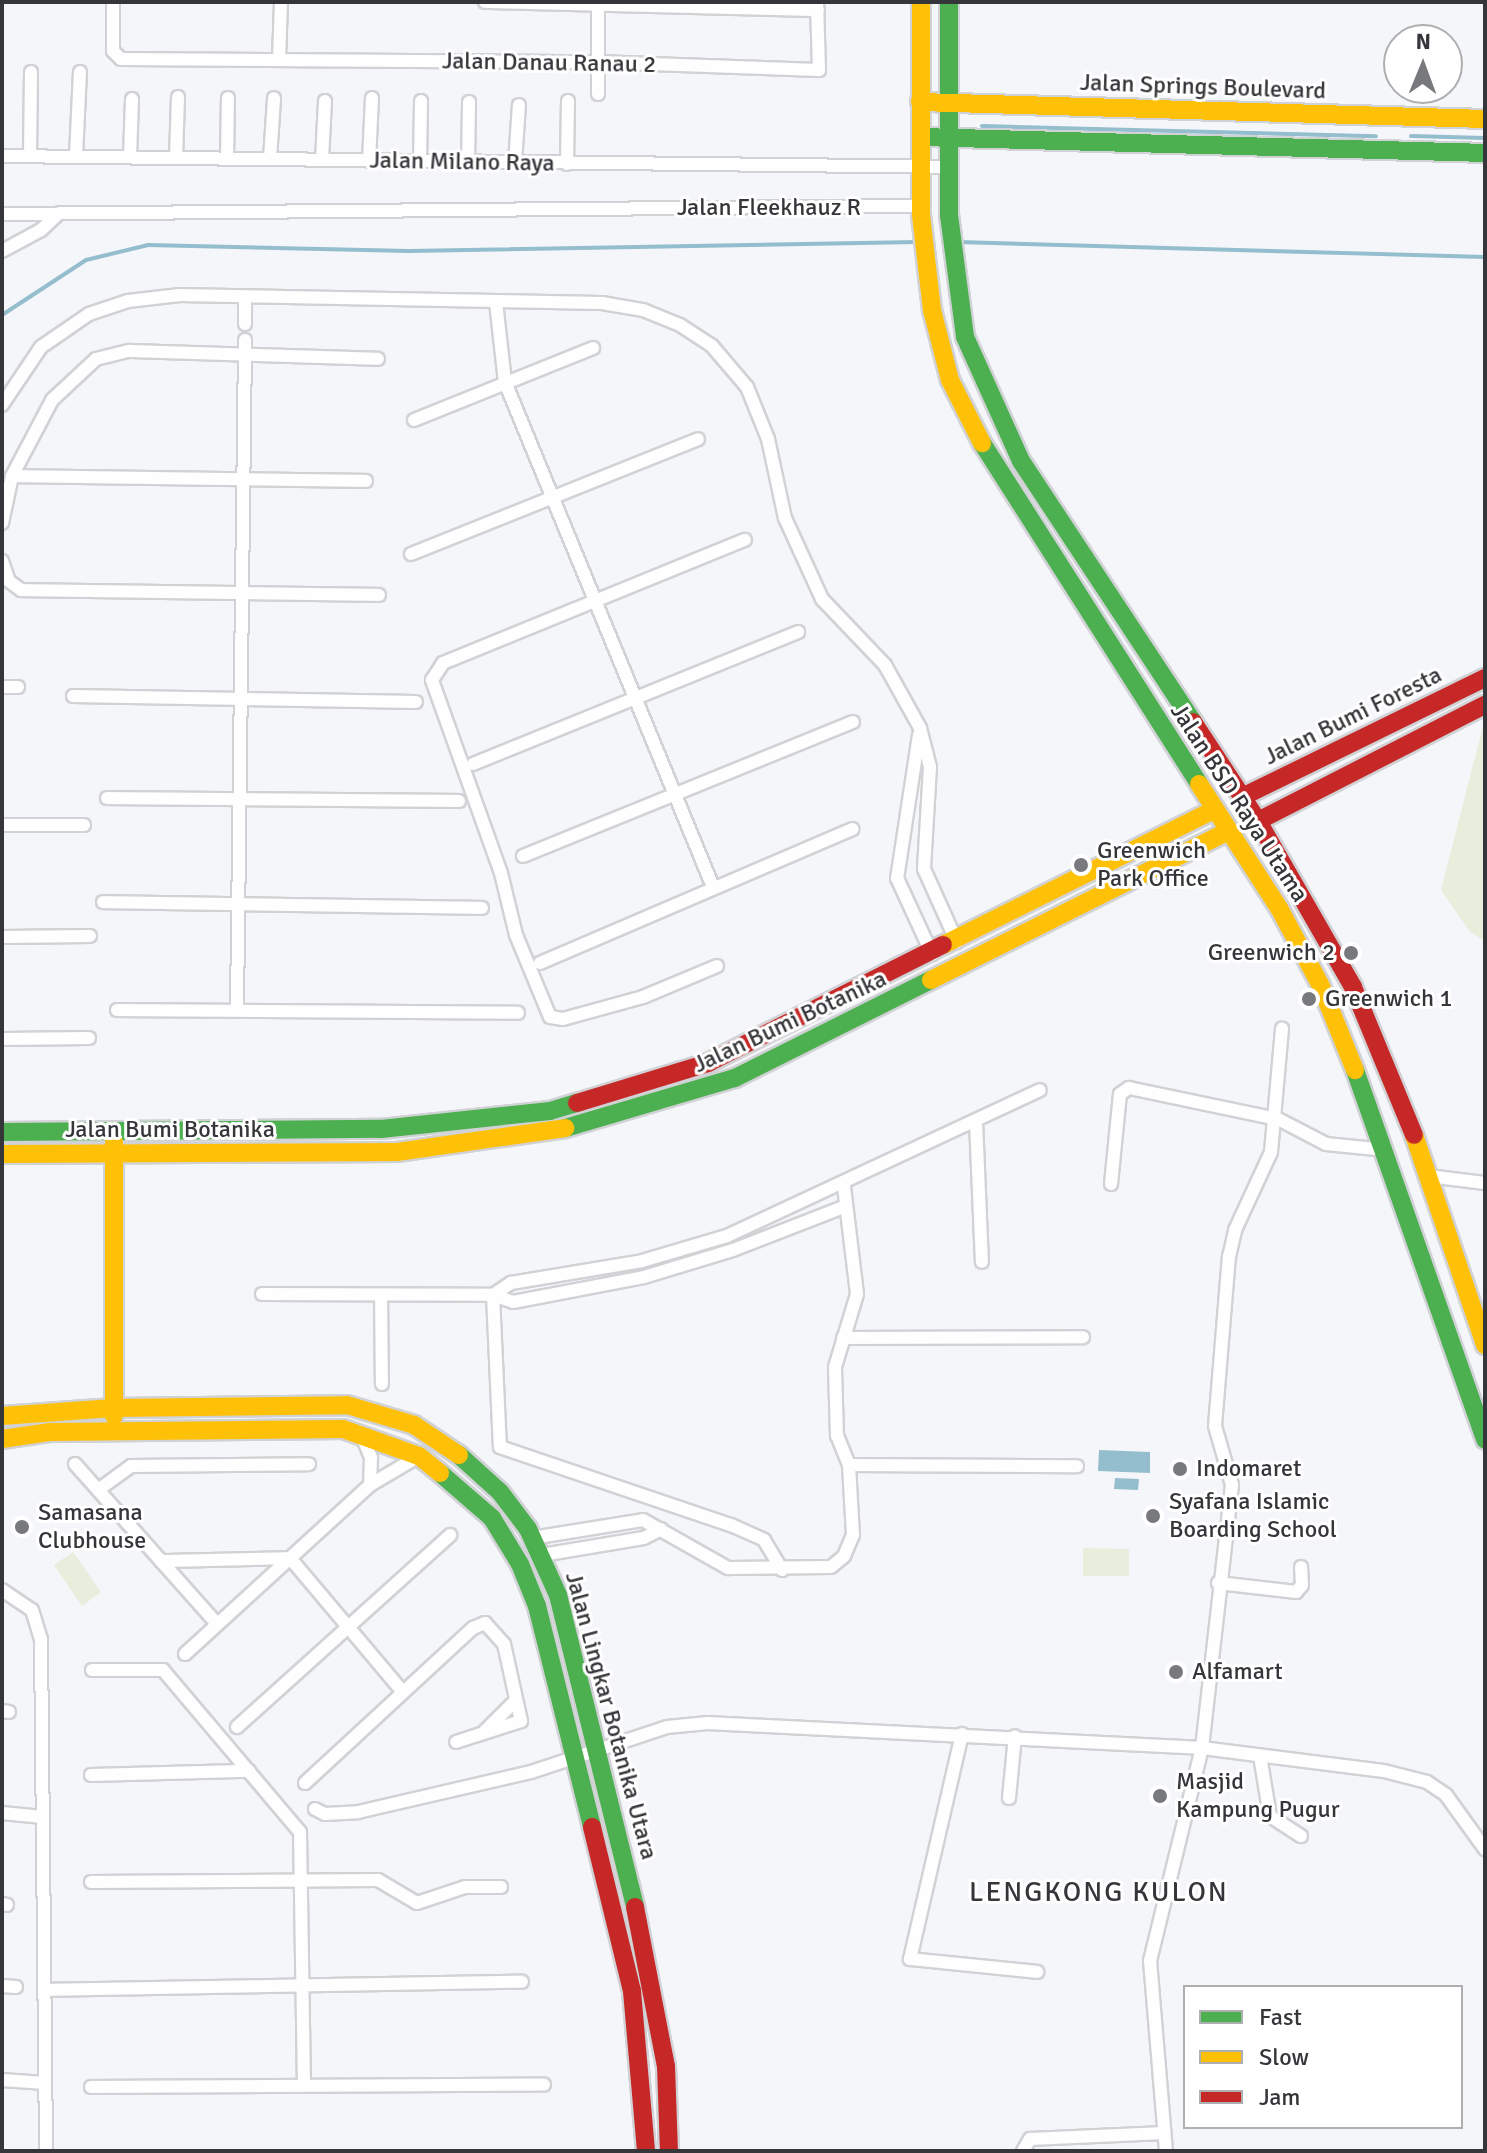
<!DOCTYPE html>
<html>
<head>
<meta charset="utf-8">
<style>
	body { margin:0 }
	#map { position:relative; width:1487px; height:2153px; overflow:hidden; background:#f5f6fa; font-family:Signika,sans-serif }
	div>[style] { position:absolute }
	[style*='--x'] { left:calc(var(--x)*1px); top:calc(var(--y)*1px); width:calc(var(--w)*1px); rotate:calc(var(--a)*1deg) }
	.green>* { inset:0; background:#e8eddc }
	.water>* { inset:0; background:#94bdcd }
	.stream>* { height:4px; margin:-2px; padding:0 2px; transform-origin:2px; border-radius:2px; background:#94bdcd }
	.roads { filter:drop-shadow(2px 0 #d1d2d5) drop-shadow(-2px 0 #d1d2d5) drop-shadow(0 2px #d1d2d5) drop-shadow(0 -2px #d1d2d5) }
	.street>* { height:12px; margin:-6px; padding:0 6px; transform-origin:6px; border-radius:6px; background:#fefefe }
	.fast>* { height:18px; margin:-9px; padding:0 9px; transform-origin:9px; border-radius:9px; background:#4caf50 }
	.slow>* { height:18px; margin:-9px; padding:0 9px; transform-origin:9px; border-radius:9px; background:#ffc107 }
	.jam>* { height:18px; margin:-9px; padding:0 9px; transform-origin:9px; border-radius:9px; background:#c62828 }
	.dots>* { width:22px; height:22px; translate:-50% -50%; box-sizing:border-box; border:4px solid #fff; border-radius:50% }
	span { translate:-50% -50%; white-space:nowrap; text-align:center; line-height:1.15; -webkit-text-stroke:6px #fff; paint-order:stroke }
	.street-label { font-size:24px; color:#353639 }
	.poi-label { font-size:24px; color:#353639 }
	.left { translate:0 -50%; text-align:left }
	.right { translate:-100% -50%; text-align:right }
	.quarter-label { font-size:28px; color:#353639; letter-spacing:2px }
	.frame { position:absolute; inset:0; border:4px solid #353639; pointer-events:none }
	.legend { position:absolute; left:1183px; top:1985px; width:280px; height:144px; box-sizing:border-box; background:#fff; border:2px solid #aeafb0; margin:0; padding:10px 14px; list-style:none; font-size:24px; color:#353639 }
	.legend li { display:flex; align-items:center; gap:16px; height:40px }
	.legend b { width:40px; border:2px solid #aeafb0 }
	.north { position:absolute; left:1383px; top:24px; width:80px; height:80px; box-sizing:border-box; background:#fff; border:2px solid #aeafb0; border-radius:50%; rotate:1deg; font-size:22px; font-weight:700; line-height:32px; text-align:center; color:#353639 }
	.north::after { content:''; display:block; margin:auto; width:28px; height:36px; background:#78797d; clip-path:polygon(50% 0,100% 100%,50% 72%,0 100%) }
</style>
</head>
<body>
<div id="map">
	<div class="green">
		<div style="clip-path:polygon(1483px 726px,1485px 726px,1485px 941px,1470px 932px,1441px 890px)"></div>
		<div style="clip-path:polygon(1083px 1548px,1129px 1549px,1129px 1576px,1083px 1576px)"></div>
		<div style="clip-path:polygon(73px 1552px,101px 1592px,82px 1606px,54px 1565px)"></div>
	</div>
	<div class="water">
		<div style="clip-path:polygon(1099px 1450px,1150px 1452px,1150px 1473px,1098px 1471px)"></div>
		<div style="clip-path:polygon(1115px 1478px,1139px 1479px,1138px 1490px,1114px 1489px)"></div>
	</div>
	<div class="stream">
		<div style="--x:982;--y:126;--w:394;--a:1.5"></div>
		<div style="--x:1411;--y:136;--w:74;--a:1.5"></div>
		<div style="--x:958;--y:242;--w:527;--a:1.63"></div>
		<div style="--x:2;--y:315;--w:100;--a:-33.2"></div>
		<div style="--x:86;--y:260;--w:64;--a:-13.6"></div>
		<div style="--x:148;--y:245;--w:261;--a:1.3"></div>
		<div style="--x:409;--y:251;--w:508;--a:-1.01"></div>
	</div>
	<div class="roads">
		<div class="street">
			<div style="--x:113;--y:2;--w:49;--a:90"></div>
			<div style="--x:113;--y:51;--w:11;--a:45"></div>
			<div style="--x:121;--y:59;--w:477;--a:0.4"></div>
			<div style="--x:598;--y:62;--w:221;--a:2.1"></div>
			<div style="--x:819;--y:70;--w:68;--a:-91.7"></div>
			<div style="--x:485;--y:2;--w:333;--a:1.4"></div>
			<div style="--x:598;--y:2;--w:92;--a:90"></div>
			<div style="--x:279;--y:59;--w:57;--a:-88"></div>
			<div style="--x:30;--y:155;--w:83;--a:-89.3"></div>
			<div style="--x:2;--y:156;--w:948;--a:0.66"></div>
			<div style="--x:76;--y:156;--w:84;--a:-87.3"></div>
			<div style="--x:130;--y:157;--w:58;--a:-88"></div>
			<div style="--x:176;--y:158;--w:61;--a:-88.1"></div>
			<div style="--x:227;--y:159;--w:61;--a:-89.1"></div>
			<div style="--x:270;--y:159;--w:61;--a:-86.2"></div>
			<div style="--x:322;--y:160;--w:59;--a:-87.1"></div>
			<div style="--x:369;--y:161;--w:63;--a:-87.3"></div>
			<div style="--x:420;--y:161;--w:60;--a:-89"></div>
			<div style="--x:468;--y:162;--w:60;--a:-89"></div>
			<div style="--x:515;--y:163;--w:58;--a:-86.1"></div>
			<div style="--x:567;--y:164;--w:63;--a:-89.1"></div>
			<div style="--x:2;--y:214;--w:918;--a:-0.5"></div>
			<div style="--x:2;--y:251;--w:44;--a:-28.3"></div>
			<div style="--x:41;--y:230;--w:25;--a:-43"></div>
			<div style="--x:245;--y:298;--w:26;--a:90"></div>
			<div style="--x:496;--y:302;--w:81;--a:83.6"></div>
			<div style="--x:505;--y:382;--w:546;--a:67.61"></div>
			<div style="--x:2;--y:405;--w:70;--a:-56.1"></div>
			<div style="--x:41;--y:347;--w:58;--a:-34.5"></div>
			<div style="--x:89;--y:314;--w:41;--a:-18.4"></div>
			<div style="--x:128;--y:301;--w:52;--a:-6.6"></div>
			<div style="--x:180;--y:295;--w:422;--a:1.1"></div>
			<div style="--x:602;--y:303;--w:42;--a:9.7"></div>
			<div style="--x:643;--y:310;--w:40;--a:22"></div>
			<div style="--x:680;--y:325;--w:38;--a:33"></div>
			<div style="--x:712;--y:346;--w:54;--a:49.5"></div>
			<div style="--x:747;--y:387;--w:56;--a:68"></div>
			<div style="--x:768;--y:439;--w:81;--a:77.9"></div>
			<div style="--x:785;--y:518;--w:89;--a:65.4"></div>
			<div style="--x:822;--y:599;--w:91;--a:46.3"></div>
			<div style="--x:885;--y:665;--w:72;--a:60.9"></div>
			<div style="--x:920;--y:728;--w:40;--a:75.6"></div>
			<div style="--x:930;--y:767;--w:102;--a:93.4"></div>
			<div style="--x:924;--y:869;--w:80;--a:65.7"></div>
			<div style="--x:414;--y:420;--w:193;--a:-21.9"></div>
			<div style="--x:12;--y:476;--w:354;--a:0.8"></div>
			<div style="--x:2;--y:523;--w:48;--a:-78"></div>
			<div style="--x:12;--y:476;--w:86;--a:-62.2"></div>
			<div style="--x:52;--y:400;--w:60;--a:-43"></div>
			<div style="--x:96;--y:359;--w:34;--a:-14"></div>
			<div style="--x:129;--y:351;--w:249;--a:1.8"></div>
			<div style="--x:411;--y:554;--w:309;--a:-21.8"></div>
			<div style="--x:2;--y:561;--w:21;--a:71"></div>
			<div style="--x:9;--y:581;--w:15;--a:37"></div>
			<div style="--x:21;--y:590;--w:358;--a:0.8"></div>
			<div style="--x:2;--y:687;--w:16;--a:0"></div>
			<div style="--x:73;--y:696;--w:343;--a:1"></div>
			<div style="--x:919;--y:735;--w:145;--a:98.7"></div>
			<div style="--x:897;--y:878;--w:84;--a:65.3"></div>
			<div style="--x:473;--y:764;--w:351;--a:-22.1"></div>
			<div style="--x:107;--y:798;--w:352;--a:0.5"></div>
			<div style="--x:2;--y:825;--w:82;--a:0"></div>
			<div style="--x:523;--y:856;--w:356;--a:-22.1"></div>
			<div style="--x:103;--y:902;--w:379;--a:0.9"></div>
			<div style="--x:2;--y:937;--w:88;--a:-0.7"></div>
			<div style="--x:540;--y:963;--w:340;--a:-23.2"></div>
			<div style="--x:717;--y:966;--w:80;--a:157.3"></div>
			<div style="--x:643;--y:997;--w:83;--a:164.6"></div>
			<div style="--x:563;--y:1019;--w:13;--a:-171"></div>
			<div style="--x:550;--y:1017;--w:89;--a:-112.5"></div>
			<div style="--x:516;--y:935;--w:64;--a:-103.6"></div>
			<div style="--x:501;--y:873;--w:205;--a:-109.7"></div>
			<div style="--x:432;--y:680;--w:20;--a:-57"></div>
			<div style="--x:443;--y:663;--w:326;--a:-22.2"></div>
			<div style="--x:237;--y:1008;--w:668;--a:-89.31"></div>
			<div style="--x:117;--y:1010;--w:401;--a:0.4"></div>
			<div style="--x:2;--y:1039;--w:87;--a:-0.7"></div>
			<div style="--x:976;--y:1121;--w:141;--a:87.6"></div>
			<div style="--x:1428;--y:1176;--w:57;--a:7"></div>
			<div style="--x:1111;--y:1184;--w:90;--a:-84.3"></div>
			<div style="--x:1120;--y:1094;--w:11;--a:-34"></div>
			<div style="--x:1129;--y:1088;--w:152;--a:11.8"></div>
			<div style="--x:1278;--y:1119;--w:54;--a:27.5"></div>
			<div style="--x:1326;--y:1144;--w:60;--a:5.7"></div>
			<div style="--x:262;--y:1294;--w:231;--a:0.2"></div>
			<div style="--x:493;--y:1295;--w:21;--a:19"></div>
			<div style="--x:513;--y:1302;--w:133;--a:-10.8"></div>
			<div style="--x:644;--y:1277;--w:93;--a:-16.9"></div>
			<div style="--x:733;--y:1250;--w:121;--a:-21.3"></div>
			<div style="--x:381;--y:1295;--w:89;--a:89.4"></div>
			<div style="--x:493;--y:1295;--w:22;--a:-34"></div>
			<div style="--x:511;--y:1283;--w:133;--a:-9.5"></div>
			<div style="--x:642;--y:1261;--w:89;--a:-16.4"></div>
			<div style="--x:727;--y:1236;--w:345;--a:-25"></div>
			<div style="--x:493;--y:1295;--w:152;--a:87.4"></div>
			<div style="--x:500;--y:1447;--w:244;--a:18.7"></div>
			<div style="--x:731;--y:1525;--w:36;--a:24"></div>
			<div style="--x:764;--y:1540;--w:35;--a:59"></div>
			<div style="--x:843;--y:1338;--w:240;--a:-0.2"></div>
			<div style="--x:361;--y:1434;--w:26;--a:67"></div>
			<div style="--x:371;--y:1458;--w:27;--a:92"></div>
			<div style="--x:75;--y:1464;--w:214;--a:48.4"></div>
			<div style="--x:849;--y:1465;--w:228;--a:0.3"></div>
			<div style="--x:98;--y:1490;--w:41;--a:-36"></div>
			<div style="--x:131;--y:1466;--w:178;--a:-0.6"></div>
			<div style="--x:532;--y:1538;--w:112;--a:-9.2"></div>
			<div style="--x:643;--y:1520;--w:98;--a:29.5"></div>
			<div style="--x:728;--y:1568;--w:103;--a:-0.6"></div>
			<div style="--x:831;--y:1567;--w:17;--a:-40"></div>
			<div style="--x:844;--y:1556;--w:23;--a:-67"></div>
			<div style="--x:853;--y:1535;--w:70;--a:-93.3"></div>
			<div style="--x:849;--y:1465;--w:31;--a:-112"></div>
			<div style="--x:837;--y:1436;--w:69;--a:-91.7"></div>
			<div style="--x:835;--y:1367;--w:76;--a:-73.2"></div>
			<div style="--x:857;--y:1294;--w:109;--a:-96.9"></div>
			<div style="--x:542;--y:1555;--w:103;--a:-9.5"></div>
			<div style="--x:644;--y:1538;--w:19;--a:-28"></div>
			<div style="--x:161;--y:1561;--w:129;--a:-1.3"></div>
			<div style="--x:290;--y:1558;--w:175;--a:49.9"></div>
			<div style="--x:1218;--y:1583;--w:79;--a:6.6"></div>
			<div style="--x:1296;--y:1592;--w:9;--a:-49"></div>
			<div style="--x:1302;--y:1585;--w:18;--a:-93"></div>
			<div style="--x:2;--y:1590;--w:36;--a:34"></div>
			<div style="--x:32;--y:1610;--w:30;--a:73"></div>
			<div style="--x:41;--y:1639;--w:512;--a:89.44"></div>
			<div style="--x:185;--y:1654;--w:251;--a:-42.4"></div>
			<div style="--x:370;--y:1485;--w:57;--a:-30.6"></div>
			<div style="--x:92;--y:1670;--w:71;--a:0"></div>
			<div style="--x:163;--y:1670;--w:212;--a:49.8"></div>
			<div style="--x:300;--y:1832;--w:254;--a:89.1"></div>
			<div style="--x:2;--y:1711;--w:7;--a:8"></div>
			<div style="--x:237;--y:1727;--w:287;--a:-42"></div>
			<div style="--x:484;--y:1732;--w:45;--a:-45"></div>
			<div style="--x:962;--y:1734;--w:231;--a:103"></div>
			<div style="--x:910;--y:1959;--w:128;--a:5.8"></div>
			<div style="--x:1260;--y:1756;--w:61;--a:80.5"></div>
			<div style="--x:1270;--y:1816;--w:37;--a:33"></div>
			<div style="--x:91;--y:1775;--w:158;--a:-1.5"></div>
			<div style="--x:305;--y:1783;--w:229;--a:-42.7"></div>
			<div style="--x:473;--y:1628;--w:13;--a:-23"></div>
			<div style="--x:485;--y:1623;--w:28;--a:48"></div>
			<div style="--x:504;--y:1644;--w:79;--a:77.6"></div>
			<div style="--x:521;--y:1721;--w:68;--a:162.1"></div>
			<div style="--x:1009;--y:1798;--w:62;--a:-84.5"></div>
			<div style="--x:315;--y:1809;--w:11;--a:27"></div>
			<div style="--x:325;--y:1814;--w:33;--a:-3"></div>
			<div style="--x:358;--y:1812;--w:178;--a:-13"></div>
			<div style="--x:531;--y:1772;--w:143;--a:-18.3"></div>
			<div style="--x:667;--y:1727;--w:41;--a:-5.6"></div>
			<div style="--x:708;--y:1723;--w:495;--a:2.9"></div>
			<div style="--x:1202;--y:1748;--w:183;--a:7.2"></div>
			<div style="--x:1384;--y:1771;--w:44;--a:14.3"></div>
			<div style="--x:1427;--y:1782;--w:23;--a:34"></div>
			<div style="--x:1446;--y:1795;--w:67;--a:54.2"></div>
			<div style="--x:2;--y:1813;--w:41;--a:5.6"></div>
			<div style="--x:91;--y:1882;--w:287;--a:-0.4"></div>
			<div style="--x:378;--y:1880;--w:45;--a:30.5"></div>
			<div style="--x:417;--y:1903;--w:51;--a:-18.4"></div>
			<div style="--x:465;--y:1887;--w:36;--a:0"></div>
			<div style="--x:2;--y:1904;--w:5;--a:11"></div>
			<div style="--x:2;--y:1986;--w:14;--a:4"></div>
			<div style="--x:45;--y:1990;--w:477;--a:-1"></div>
			<div style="--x:2;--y:2080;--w:43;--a:4"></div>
			<div style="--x:91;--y:2087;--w:453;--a:-0.3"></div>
			<div style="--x:1023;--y:2151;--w:14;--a:-60"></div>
			<div style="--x:1030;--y:2139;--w:134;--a:-2.6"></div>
			<div style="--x:1166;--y:2151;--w:191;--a:-94.8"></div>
			<div style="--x:1150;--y:1961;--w:219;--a:-76.3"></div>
			<div style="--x:1202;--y:1748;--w:265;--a:-83.5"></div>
			<div style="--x:1232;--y:1485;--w:61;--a:-106.1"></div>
			<div style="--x:1215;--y:1426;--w:170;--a:-85.3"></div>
			<div style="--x:1229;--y:1257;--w:28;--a:-77"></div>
			<div style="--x:1235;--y:1230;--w:86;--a:-65.2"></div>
			<div style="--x:1271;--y:1152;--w:124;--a:-84.9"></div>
		</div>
		<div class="fast">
			<div style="--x:949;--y:2;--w:213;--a:90"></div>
			<div style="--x:949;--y:215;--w:123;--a:82.5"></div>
			<div style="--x:965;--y:337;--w:136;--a:65.7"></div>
			<div style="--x:1021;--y:461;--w:313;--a:56.6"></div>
			<div style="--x:921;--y:137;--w:564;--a:1.62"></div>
			<div style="--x:982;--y:443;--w:404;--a:57.5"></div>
			<div style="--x:1355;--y:1070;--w:392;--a:70.6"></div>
			<div style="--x:565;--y:1128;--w:177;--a:-16.4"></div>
			<div style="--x:735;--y:1078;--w:219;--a:-26.6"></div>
			<div style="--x:2;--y:1132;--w:379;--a:-0.5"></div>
			<div style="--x:381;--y:1129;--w:170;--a:-6.1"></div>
			<div style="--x:550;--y:1111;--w:28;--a:-17"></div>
			<div style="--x:459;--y:1455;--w:55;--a:42.1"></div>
			<div style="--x:500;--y:1492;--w:46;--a:52.9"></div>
			<div style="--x:528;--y:1529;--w:72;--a:65.6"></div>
			<div style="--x:558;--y:1595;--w:321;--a:76.1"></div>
			<div style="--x:440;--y:1473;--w:69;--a:40.9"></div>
			<div style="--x:492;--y:1518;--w:54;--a:58.7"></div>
			<div style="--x:520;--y:1564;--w:45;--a:68"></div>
			<div style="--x:537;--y:1606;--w:228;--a:76"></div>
		</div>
		<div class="slow">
			<div style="--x:921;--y:2;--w:213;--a:90"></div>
			<div style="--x:921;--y:215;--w:96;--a:83.4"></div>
			<div style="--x:932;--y:310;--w:72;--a:75.6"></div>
			<div style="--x:950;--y:380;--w:71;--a:63.1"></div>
			<div style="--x:920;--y:102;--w:565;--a:1.72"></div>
			<div style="--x:1199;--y:784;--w:148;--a:57.2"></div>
			<div style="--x:1279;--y:908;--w:86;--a:61.7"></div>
			<div style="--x:1320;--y:984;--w:93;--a:67.9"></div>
			<div style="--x:943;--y:945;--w:303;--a:-26.5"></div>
			<div style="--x:931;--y:980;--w:333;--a:-26.6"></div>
			<div style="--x:1414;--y:1135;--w:222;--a:71.3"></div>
			<div style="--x:114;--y:1142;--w:274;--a:90"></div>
			<div style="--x:2;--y:1154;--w:395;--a:-0.3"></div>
			<div style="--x:397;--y:1152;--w:170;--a:-8.1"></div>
			<div style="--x:2;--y:1416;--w:112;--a:-4.1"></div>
			<div style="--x:114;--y:1408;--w:233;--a:-0.7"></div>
			<div style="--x:347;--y:1405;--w:70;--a:16.6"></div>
			<div style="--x:414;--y:1425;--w:54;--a:33.7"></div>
			<div style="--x:2;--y:1439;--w:49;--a:-8.3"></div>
			<div style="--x:50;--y:1432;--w:293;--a:-0.6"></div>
			<div style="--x:343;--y:1429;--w:81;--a:19.6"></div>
			<div style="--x:419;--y:1456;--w:27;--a:39"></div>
		</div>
		<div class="jam">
			<div style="--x:1193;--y:722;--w:118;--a:56.7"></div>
			<div style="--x:1258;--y:821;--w:191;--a:60.2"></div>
			<div style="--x:1353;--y:987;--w:160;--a:67.6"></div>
			<div style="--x:1242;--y:797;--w:271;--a:-26.1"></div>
			<div style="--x:1258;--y:821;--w:255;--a:-27.1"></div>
			<div style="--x:577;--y:1103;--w:137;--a:-17"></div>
			<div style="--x:708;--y:1063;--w:263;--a:-26.7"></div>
			<div style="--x:592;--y:1827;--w:169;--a:76.3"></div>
			<div style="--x:632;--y:1991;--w:161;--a:85"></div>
			<div style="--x:635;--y:1907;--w:162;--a:79"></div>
			<div style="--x:666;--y:2066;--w:85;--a:88"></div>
		</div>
	</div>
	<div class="dots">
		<div style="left:1081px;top:865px;background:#78797d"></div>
		<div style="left:1351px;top:953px;background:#78797d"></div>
		<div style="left:1309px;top:999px;background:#78797d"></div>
		<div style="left:1180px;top:1469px;background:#78797d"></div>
		<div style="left:1153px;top:1516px;background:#78797d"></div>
		<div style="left:22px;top:1527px;background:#78797d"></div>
		<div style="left:1176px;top:1672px;background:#78797d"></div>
		<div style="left:1160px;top:1796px;background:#78797d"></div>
	</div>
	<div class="street-label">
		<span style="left:549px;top:63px;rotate:1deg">Jalan Danau Ranau 2</span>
		<span style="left:1203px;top:87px;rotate:2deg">Jalan Springs Boulevard</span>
		<span style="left:462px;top:162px;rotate:1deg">Jalan Milano Raya</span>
		<span style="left:769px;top:208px">Jalan Fleekhauz R</span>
		<span style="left:1353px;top:716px;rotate:-26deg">Jalan Bumi Foresta</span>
		<span style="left:1239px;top:803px;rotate:57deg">Jalan BSD Raya Utama</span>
		<span style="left:790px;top:1022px;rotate:-25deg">Jalan Bumi Botanika</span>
		<span style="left:170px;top:1130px">Jalan Bumi Botanika</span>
		<span style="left:611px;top:1716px;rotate:75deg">Jalan Lingkar Botanika Utara</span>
	</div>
	<div class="poi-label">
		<span class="left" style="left:1097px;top:865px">Greenwich<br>Park Office</span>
		<span class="right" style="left:1335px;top:953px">Greenwich 2</span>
		<span class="left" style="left:1325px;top:999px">Greenwich 1</span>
		<span class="left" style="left:1196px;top:1469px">Indomaret</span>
		<span class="left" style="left:1169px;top:1516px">Syafana Islamic<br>Boarding School</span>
		<span class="left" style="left:38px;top:1527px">Samasana<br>Clubhouse</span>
		<span class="left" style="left:1192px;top:1672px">Alfamart</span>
		<span class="left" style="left:1176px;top:1796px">Masjid<br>Kampung Pugur</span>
	</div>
	<div class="quarter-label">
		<span style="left:1099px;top:1892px">LENGKONG KULON</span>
	</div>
	<div class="frame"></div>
	<ul class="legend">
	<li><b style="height:10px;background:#4caf50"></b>Fast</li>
	<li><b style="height:10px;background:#ffc107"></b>Slow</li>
	<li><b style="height:10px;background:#c62828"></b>Jam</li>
	</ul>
	<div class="north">N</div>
</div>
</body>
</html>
